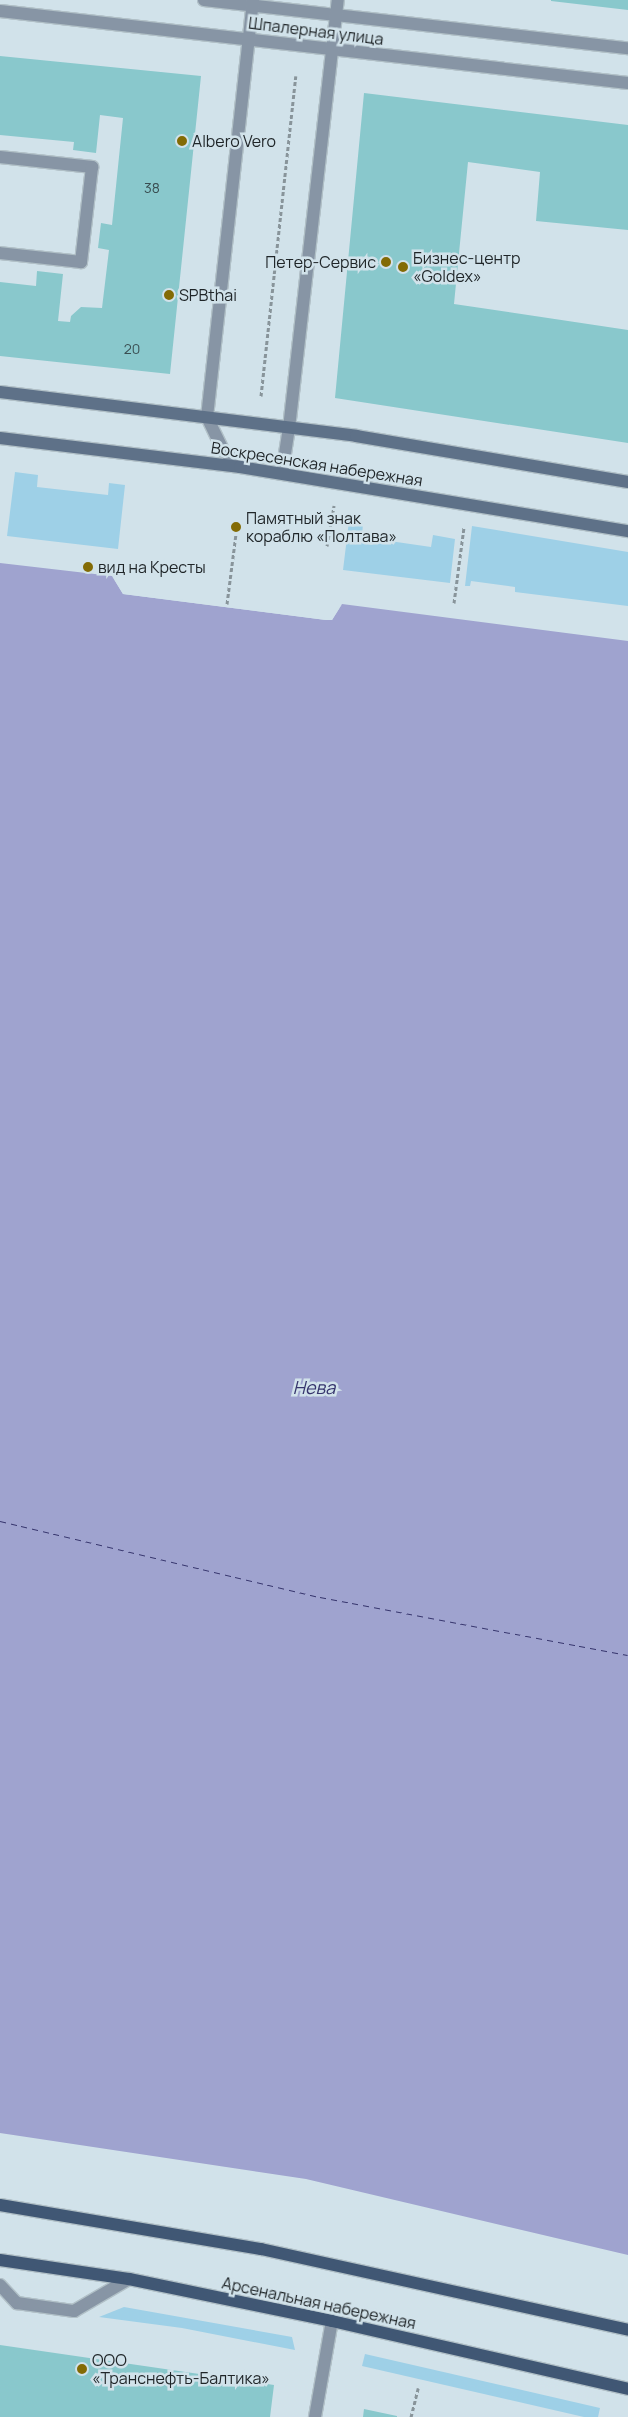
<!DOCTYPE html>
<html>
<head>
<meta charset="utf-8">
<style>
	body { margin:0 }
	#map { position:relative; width:628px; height:2417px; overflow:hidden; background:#d1e2ea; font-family:Manrope,sans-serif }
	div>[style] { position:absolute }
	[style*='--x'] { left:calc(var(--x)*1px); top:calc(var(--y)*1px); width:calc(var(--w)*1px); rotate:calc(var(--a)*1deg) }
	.green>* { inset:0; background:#9ed0e7 }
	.water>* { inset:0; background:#9fa3cf }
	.pier>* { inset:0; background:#d1e2ea }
	.ferry>* { height:1px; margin-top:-0.5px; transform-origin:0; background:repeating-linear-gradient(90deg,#36356d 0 6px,transparent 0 11px) }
	.building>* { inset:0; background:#89c8cc }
	.path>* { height:3px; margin-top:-1.5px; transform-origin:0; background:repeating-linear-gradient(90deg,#88949a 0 4px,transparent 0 6.5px) }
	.roads { filter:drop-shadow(1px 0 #b1c0c7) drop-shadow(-1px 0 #b1c0c7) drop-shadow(0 1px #b1c0c7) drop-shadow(0 -1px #b1c0c7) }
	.service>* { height:12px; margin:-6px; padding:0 6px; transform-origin:6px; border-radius:6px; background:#8795a5 }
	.tertiary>* { height:12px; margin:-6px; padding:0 6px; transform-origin:6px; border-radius:6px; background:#8795a5 }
	.secondary>* { height:12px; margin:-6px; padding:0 6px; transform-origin:6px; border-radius:6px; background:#5e7188 }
	.primary>* { height:12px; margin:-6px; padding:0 6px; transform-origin:6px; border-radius:6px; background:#405774 }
	.dots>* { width:14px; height:14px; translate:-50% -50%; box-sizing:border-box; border:2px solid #d1e2ea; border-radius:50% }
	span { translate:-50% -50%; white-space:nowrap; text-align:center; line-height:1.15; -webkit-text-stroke:5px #d1e2ea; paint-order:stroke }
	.number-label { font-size:14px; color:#3a4e51 }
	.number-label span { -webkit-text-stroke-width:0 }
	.street-label { font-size:16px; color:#1f2528 }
	.poi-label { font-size:16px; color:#1f2528 }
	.left { translate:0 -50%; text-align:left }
	.right { translate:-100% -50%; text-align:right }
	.water-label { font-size:18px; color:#36356d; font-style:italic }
</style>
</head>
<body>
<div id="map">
	<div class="green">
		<div style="clip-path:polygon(15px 472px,38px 475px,37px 487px,108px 495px,109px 483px,125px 485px,118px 549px,7px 536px)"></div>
		<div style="clip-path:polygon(349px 521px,363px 523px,362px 537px,431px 547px,433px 535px,455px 539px,450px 583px,343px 570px)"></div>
		<div style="clip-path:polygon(472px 526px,628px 552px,628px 606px,515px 592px,515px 587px,471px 581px,470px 586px,465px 586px)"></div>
		<div style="clip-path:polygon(124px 2307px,292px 2337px,295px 2350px,182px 2328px,99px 2317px)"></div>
		<div style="clip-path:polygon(365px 2354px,600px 2408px,598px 2417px,584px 2417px,362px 2366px)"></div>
	</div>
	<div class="water">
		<div style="clip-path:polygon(0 563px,112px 576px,123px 594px,326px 620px,332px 620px,342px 604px,628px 641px,628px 2255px,306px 2179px,0 2133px)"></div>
	</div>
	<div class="pier">
		<div style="clip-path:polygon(112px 576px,124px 592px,327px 618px,331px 618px,342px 604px,332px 620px,326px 620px,123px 594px)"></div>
	</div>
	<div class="ferry">
		<div style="--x:0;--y:1521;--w:329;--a:13.4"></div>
		<div style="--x:320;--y:1597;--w:313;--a:10.7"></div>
	</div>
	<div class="building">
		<div style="clip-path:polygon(551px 0,628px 0,628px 10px,551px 1px)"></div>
		<div style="clip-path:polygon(0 56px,201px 76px,170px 374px,0 356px,0 282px,36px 286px,37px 271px,63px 274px,58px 321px,70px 322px,71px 316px,81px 307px,102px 308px,109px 250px,98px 248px,101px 223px,112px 225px,123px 118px,100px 115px,96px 153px,73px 150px,74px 142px,0 135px)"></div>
		<div style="clip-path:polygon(364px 93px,628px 125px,628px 230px,536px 221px,540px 172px,468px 162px,454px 304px,628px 330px,628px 443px,335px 398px)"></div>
		<div style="clip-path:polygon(0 2345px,274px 2385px,270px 2417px,0 2417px)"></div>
		<div style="clip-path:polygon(364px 2409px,397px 2416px,397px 2417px,363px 2417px)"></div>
	</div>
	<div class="path">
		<div style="--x:261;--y:396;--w:322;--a:-83.8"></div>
		<div style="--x:327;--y:546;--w:41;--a:-80.1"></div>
		<div style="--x:454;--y:603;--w:77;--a:-82.5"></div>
		<div style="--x:227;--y:604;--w:71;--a:-82.7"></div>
		<div style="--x:411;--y:2417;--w:30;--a:-76"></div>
	</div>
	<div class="roads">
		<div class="service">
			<div style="--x:0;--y:157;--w:93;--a:6.2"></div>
			<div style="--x:92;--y:167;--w:96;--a:96.6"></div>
			<div style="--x:81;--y:262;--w:81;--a:-173.7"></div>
			<div style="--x:282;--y:473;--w:46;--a:-81.2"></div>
			<div style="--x:0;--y:2285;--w:25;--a:47"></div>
			<div style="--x:17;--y:2303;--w:58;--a:8"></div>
			<div style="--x:74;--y:2311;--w:64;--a:-30.2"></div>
			<div style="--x:315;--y:2417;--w:97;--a:-80"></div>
		</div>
		<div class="tertiary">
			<div style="--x:204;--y:0;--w:427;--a:6.5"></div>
			<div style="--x:0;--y:11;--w:632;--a:6.54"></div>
			<div style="--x:289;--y:428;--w:431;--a:-83.5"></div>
			<div style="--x:240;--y:467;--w:24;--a:-135"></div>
			<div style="--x:223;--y:450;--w:37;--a:-116"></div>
			<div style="--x:207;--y:417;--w:420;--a:-83.7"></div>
		</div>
		<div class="secondary">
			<div style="--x:0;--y:392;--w:359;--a:7"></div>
			<div style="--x:356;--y:436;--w:276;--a:9.6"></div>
			<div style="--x:0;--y:438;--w:242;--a:6.9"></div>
			<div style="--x:240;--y:467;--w:393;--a:9.4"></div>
		</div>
		<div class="primary">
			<div style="--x:0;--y:2205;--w:265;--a:9.6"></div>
			<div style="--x:261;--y:2249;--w:376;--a:12.4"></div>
			<div style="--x:0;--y:2260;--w:130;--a:8.4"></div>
			<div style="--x:129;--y:2279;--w:207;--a:11.7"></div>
			<div style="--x:332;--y:2321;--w:304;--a:12.9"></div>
		</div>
	</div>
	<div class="dots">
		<div style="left:182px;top:141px;background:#836b05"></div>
		<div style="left:386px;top:262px;background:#836b05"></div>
		<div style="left:403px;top:267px;background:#836b05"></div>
		<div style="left:169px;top:295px;background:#836b05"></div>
		<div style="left:236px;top:527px;background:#836b05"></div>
		<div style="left:88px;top:567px;background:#836b05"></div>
		<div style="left:82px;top:2369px;background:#836b05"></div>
	</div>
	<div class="number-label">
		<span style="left:152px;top:188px">38</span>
		<span style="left:132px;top:349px">20</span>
	</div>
	<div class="street-label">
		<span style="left:316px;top:31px;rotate:7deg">Шпалерная улица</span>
		<span style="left:317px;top:464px;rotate:9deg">Воскресенская набережная</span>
		<span style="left:319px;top:2303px;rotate:12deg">Арсенальная набережная</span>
	</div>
	<div class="poi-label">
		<span class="left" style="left:192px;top:141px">Albero Vero</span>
		<span class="left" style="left:413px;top:267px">Бизнес-центр<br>«Goldex»</span>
		<span class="right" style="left:376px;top:262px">Петер-Сервис</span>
		<span class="left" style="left:179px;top:295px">SPBthai</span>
		<span class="left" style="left:246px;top:527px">Памятный знак<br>кораблю «Полтава»</span>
		<span class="left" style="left:98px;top:567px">вид на Кресты</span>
		<span class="left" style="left:92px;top:2369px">ООО<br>«Транснефть-Балтика»</span>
	</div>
	<div class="water-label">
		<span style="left:314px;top:1387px">Нева</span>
	</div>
</div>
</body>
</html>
